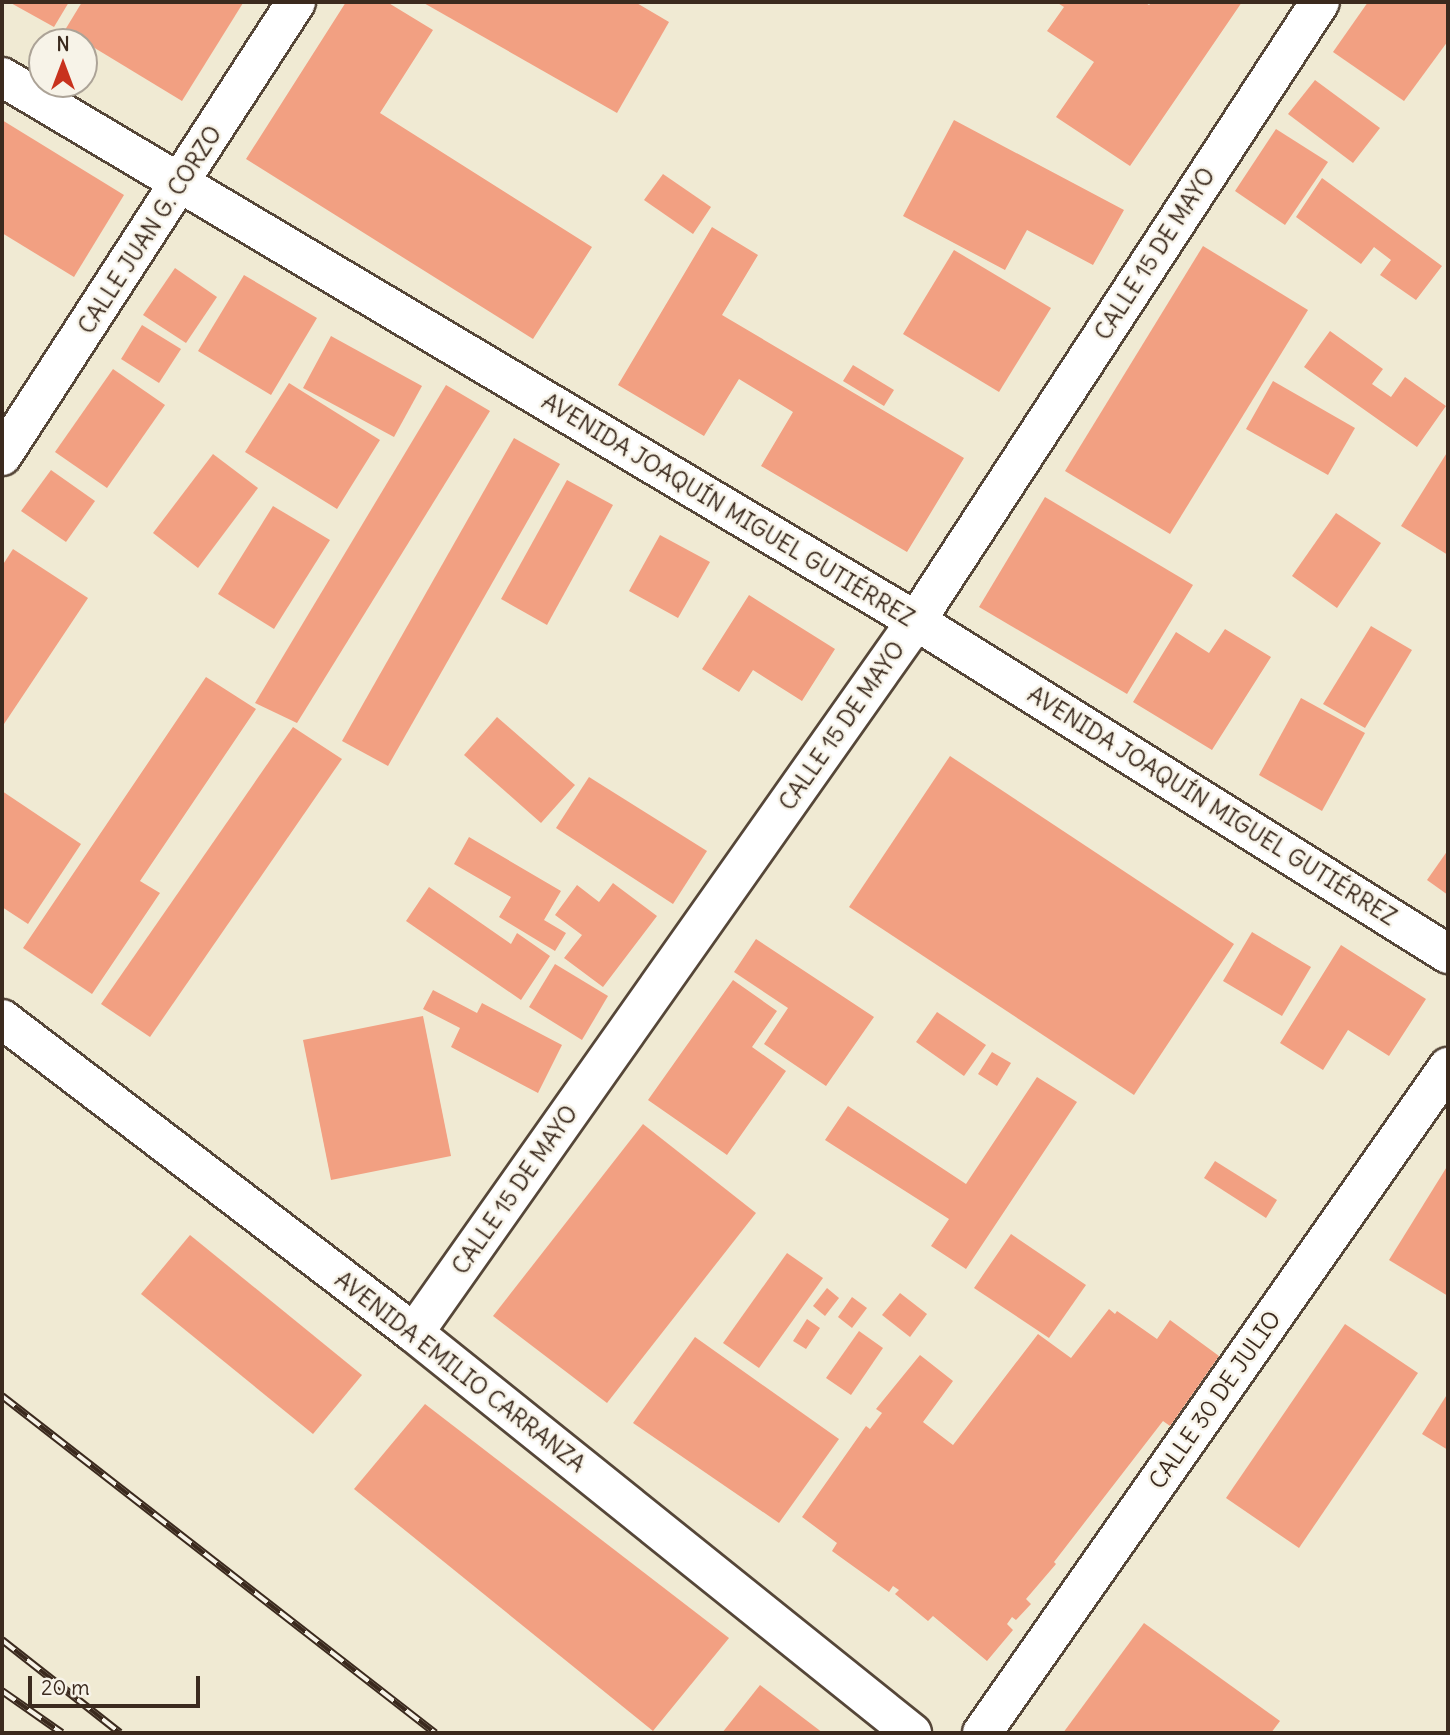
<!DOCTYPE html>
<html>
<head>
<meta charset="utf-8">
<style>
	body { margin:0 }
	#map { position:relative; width:1450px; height:1735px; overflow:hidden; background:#f0ead3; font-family:Delius,sans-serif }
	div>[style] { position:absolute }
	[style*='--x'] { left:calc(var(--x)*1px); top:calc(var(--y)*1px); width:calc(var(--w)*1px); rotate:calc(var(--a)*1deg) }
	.building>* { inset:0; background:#f2a082 }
	.roads { filter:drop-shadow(2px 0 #564739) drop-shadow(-2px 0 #564739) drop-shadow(0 2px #564739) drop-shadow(0 -2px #564739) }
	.minor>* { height:38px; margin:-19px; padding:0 19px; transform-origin:19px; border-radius:19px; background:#fff }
	.tertiary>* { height:38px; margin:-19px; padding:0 19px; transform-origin:19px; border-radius:19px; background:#fff }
	.rail>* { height:8px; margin-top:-4px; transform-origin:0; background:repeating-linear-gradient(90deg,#f7f3e8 0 16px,#3b2a1e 0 32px); box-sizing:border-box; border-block:2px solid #3b2a1e }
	span { translate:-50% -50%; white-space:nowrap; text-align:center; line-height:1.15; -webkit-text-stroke:5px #f7f3e8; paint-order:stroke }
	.street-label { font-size:23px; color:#3b2a1e }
	.frame { position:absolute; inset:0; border:4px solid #3b2a1e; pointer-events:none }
	.north { position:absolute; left:28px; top:28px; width:70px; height:70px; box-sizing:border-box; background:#f7f3e8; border:2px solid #aca397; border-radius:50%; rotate:0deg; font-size:19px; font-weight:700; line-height:28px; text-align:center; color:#3b2a1e }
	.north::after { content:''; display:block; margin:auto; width:24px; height:32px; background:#c8321e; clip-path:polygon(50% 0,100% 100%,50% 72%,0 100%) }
	.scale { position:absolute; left:28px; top:1676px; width:172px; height:32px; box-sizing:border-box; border:4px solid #3b2a1e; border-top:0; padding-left:9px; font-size:21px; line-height:24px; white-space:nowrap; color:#3b2a1e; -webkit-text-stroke:5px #f7f3e8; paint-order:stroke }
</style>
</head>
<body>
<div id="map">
	<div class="building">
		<div style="clip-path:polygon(9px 2px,69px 2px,54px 27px)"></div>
		<div style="clip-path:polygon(82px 2px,240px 2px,243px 3px,182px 101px,65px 30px)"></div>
		<div style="clip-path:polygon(346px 2px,387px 2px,433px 30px,380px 113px,592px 247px,533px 339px,246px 159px)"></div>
		<div style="clip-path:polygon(422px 2px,635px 2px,669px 22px,617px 113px)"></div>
		<div style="clip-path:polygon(1056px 2px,1144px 2px,1149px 5px,1152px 2px,1242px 2px,1130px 166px,1056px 117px,1094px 62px,1047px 31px,1064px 7px)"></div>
		<div style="clip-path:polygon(1368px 2px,1448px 2px,1448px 41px,1404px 101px,1333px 52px)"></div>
		<div style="clip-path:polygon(1315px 80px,1380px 128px,1353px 163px,1288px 114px)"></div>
		<div style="clip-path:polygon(2px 120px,124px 195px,74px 277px,2px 233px)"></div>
		<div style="clip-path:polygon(954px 120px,1124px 210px,1093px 265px,1027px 230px,1005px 270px,903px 216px)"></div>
		<div style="clip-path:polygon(1276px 129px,1328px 162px,1285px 225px,1235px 191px)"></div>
		<div style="clip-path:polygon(663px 174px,711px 207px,693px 234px,644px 200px)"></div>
		<div style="clip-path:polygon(1322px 178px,1442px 266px,1416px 300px,1380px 275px,1391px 260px,1374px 247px,1361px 264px,1296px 217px)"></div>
		<div style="clip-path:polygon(712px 227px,758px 255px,722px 315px,964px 458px,907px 552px,761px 466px,793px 412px,739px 379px,704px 436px,618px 385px)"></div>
		<div style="clip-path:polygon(1203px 246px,1308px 310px,1170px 534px,1065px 471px)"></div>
		<div style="clip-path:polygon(954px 250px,1051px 308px,999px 392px,903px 334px)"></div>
		<div style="clip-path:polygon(175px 268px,217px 297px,186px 343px,143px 315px)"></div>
		<div style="clip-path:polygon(244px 275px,317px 318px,271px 395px,198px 351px)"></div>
		<div style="clip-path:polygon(142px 325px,181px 349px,159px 383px,121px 359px)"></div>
		<div style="clip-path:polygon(1330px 331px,1383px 369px,1372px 384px,1391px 397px,1405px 377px,1446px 406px,1417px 447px,1304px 367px)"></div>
		<div style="clip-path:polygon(331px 336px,422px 386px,394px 437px,303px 388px)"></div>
		<div style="clip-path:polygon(853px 365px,894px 390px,884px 406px,843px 381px)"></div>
		<div style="clip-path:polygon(113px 369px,165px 405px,107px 488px,55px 452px)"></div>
		<div style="clip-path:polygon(1273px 381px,1355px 428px,1328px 475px,1246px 429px)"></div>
		<div style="clip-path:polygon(289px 383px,380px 440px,337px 509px,245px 452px)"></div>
		<div style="clip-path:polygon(446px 385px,490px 411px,297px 723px,255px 703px)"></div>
		<div style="clip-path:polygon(514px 438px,560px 464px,388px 766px,342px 741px)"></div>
		<div style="clip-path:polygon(1448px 451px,1448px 555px,1401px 526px)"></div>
		<div style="clip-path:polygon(213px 454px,258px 488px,198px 568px,153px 533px)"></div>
		<div style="clip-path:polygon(51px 470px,95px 501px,66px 542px,21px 511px)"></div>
		<div style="clip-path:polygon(567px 480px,613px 505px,547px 625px,501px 599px)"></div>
		<div style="clip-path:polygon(1045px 497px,1193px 585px,1127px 694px,979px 607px)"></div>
		<div style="clip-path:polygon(273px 506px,330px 540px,274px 629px,218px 594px)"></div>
		<div style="clip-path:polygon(1336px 513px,1381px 543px,1337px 608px,1292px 576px)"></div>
		<div style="clip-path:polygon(660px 535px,710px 562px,678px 618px,629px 591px)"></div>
		<div style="clip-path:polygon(13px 549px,88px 598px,2px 727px,2px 566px)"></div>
		<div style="clip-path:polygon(749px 595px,835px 649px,802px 701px,753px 670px,739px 692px,702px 669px)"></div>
		<div style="clip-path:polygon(1371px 626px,1412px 650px,1365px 728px,1323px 704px)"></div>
		<div style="clip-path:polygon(1225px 629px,1271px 657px,1212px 750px,1133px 702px,1176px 632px,1209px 653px)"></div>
		<div style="clip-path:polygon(206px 677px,256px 709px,140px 881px,160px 893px,92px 994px,23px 948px)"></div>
		<div style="clip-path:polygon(1301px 698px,1365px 733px,1322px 811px,1259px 775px)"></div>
		<div style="clip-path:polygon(497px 717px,575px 785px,541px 823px,464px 755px)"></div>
		<div style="clip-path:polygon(293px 727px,342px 759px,150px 1037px,101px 1004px)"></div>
		<div style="clip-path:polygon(950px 756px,1234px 944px,1134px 1095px,849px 907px)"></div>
		<div style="clip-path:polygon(589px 777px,707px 851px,673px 904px,556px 828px)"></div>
		<div style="clip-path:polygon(2px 791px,81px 844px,28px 924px,2px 907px)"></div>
		<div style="clip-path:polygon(469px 837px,561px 891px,544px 920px,566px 933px,555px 951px,499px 917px,511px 897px,454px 864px)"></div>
		<div style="clip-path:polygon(1448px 850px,1448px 895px,1427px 880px)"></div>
		<div style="clip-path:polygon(613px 883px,657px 916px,603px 987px,564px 958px,582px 935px,555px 915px,577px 885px,599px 902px)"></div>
		<div style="clip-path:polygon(429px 887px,511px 944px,517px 933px,550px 956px,521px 1000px,406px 921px)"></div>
		<div style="clip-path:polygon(1252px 932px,1311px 967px,1282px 1016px,1223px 981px)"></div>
		<div style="clip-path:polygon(756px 939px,874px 1017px,826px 1086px,764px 1044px,788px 1008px,734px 972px)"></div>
		<div style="clip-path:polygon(1341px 945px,1426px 999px,1389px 1056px,1348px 1030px,1323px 1070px,1280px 1043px)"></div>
		<div style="clip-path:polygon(555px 964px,608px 996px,582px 1040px,529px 1007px)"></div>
		<div style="clip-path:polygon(733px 980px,777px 1011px,752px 1047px,786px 1071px,727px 1155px,648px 1100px)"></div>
		<div style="clip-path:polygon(433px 990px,477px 1013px,482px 1003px,562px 1045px,538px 1093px,451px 1047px,460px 1028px,423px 1009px)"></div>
		<div style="clip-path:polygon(937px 1012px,986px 1045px,964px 1076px,916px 1042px)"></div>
		<div style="clip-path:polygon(423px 1016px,451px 1156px,331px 1180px,303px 1040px)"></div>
		<div style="clip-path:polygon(992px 1052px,1011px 1063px,997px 1086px,978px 1074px)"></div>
		<div style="clip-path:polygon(1037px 1077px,1077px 1102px,966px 1269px,931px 1246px,949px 1219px,825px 1140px,848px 1106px,966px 1184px)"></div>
		<div style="clip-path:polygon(643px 1124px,756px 1213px,607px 1403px,493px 1316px)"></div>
		<div style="clip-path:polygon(1215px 1161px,1277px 1200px,1266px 1218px,1204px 1178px)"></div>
		<div style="clip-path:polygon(1448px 1165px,1448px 1296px,1389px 1260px)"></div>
		<div style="clip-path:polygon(1011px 1234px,1086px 1285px,1049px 1338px,974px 1288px)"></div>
		<div style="clip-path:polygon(190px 1235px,362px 1375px,313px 1434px,141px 1294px)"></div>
		<div style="clip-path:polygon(787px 1253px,823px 1278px,759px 1368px,723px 1343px)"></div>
		<div style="clip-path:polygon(827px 1288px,839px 1298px,825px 1316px,813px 1306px)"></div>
		<div style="clip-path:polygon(900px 1293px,927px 1314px,910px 1337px,882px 1315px)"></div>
		<div style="clip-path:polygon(852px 1297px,867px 1308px,852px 1328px,838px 1317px)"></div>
		<div style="clip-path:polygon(1109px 1309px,1115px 1314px,1117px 1311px,1157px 1339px,1170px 1320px,1219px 1356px,1170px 1426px,1163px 1421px,1054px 1562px,1056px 1564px,1026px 1599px,1031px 1604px,1016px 1620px,1012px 1617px,1007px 1624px,1013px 1630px,987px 1661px,933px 1616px,928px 1621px,895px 1594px,899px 1590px,893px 1586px,889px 1592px,832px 1551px,837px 1543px,802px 1517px,866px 1426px,870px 1429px,882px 1413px,876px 1409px,920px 1355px,953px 1381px,923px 1422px,953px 1445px,1038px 1334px,1071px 1358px)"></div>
		<div style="clip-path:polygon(807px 1319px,820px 1328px,806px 1349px,793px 1341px)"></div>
		<div style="clip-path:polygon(1345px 1324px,1418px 1373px,1299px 1548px,1226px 1498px)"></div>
		<div style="clip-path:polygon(859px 1331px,883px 1348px,851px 1395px,826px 1378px)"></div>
		<div style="clip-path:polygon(695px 1337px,839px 1439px,779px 1523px,633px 1423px)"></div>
		<div style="clip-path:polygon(1448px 1393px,1448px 1450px,1422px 1434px)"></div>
		<div style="clip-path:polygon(425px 1404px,729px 1638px,653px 1731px,354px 1489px)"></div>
		<div style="clip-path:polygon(1144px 1623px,1280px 1721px,1271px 1733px,1063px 1733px)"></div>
		<div style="clip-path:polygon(760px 1685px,823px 1733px,722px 1733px)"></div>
	</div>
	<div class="roads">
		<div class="minor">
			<div style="--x:2;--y:456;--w:541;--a:-57.07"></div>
			<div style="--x:2;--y:1019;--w:518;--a:37.31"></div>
			<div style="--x:414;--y:1333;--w:639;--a:38.77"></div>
			<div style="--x:414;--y:1333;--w:871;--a:-54.81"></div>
			<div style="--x:916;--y:621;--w:739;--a:-56.87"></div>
			<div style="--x:982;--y:1733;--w:813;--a:-55.02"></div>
		</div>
		<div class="tertiary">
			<div style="--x:2;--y:77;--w:1064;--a:30.76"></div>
			<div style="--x:916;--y:621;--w:628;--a:32.04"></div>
		</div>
	</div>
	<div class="rail">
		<div style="--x:2;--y:1396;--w:549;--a:37.89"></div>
		<div style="--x:2;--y:1640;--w:150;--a:38.2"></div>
		<div style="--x:2;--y:1691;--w:73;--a:35"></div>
	</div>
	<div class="street-label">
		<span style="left:150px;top:230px;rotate:-57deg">CALLE JUAN G. CORZO</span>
		<span style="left:1155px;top:254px;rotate:-57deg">CALLE 15 DE MAYO</span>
		<span style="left:728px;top:510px;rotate:31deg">AVENIDA JOAQUÍN MIGUEL GUTIÉRREZ</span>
		<span style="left:842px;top:726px;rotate:-55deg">CALLE 15 DE MAYO</span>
		<span style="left:1212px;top:806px;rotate:32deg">AVENIDA JOAQUÍN MIGUEL GUTIÉRREZ</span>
		<span style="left:515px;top:1190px;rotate:-55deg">CALLE 15 DE MAYO</span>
		<span style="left:460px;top:1372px;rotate:38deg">AVENIDA EMILIO CARRANZA</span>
		<span style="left:1215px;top:1400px;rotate:-55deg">CALLE 30 DE JULIO</span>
	</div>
	<div class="frame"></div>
	<div class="north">N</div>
	<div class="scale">20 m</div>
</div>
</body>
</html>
